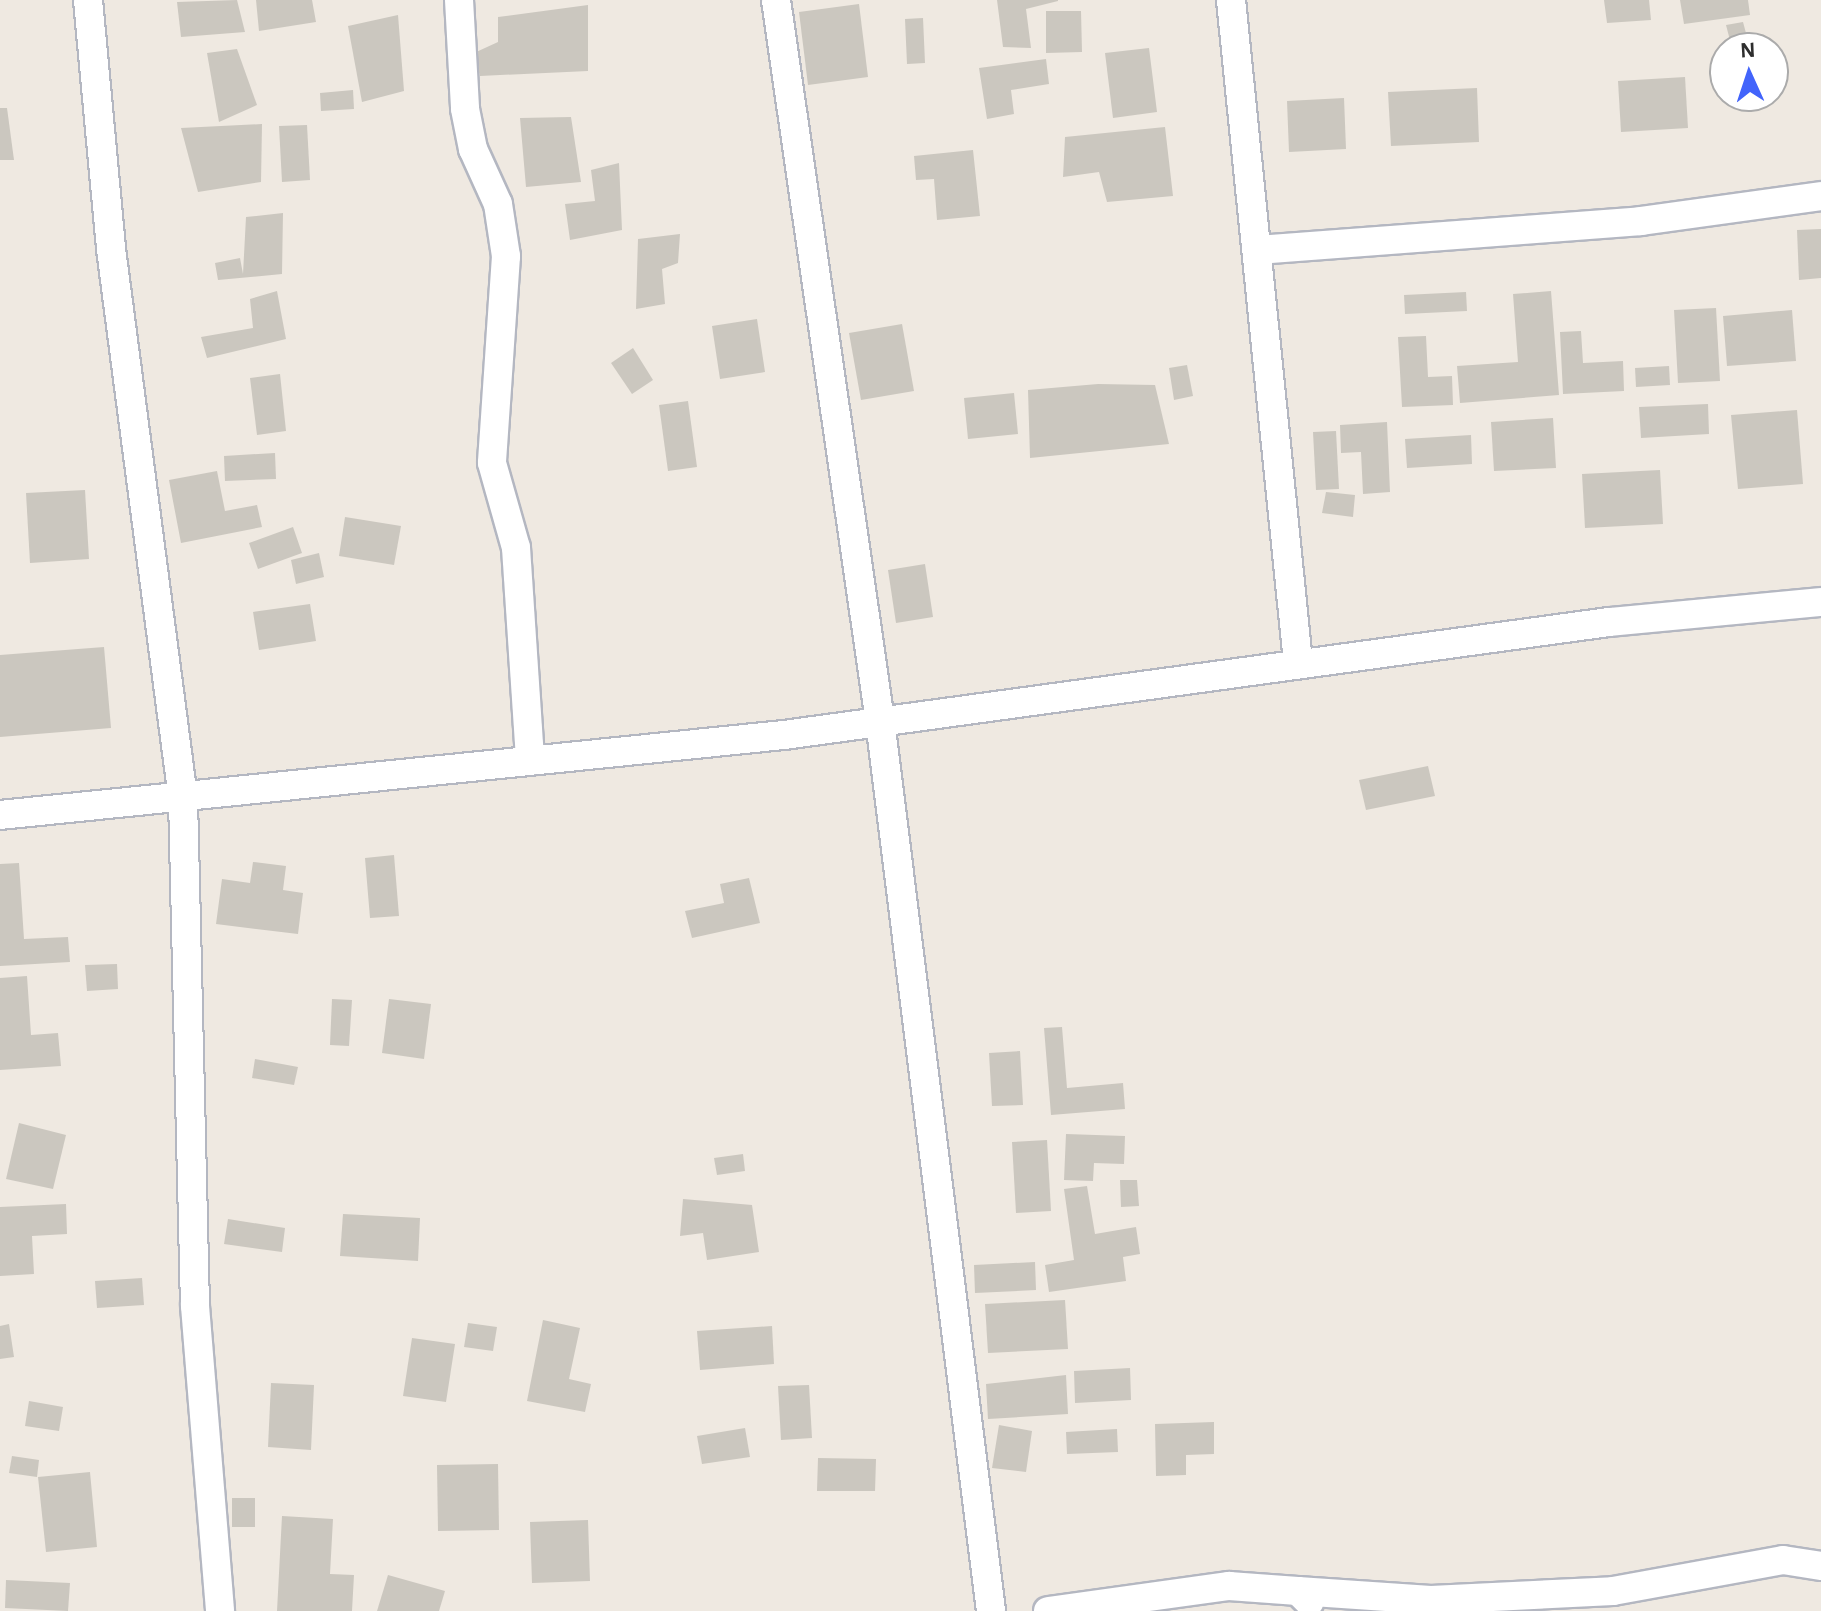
<!DOCTYPE html>
<html>
<head>
<meta charset="utf-8">
<style>
	body { margin:0 }
	#map { position:relative; width:1821px; height:1611px; overflow:hidden; background:#efe9e1; font-family:"Alegreya Sans",sans-serif }
	div>[style] { position:absolute }
	[style*='--x'] { left:calc(var(--x)*1px); top:calc(var(--y)*1px); width:calc(var(--w)*1px); rotate:calc(var(--a)*1deg) }
	.building>* { inset:0; background:#cbc7bf }
	.roads { filter:drop-shadow(2px 0 #b4b7c1) drop-shadow(-2px 0 #b4b7c1) drop-shadow(0 2px #b4b7c1) drop-shadow(0 -2px #b4b7c1) }
	.minor>* { height:28px; margin:-14px; padding:0 14px; transform-origin:14px; border-radius:14px; background:#fff }
	span { translate:-50% -50%; white-space:nowrap; text-align:center; line-height:1.15; -webkit-text-stroke:8px #fff; paint-order:stroke }
	.north { position:absolute; left:1709px; top:32px; width:80px; height:80px; box-sizing:border-box; background:#fff; border:2px solid #ababab; border-radius:50%; rotate:357deg; font-size:22px; font-weight:700; line-height:32px; text-align:center; color:#2e2e2e }
	.north::after { content:''; display:block; margin:auto; width:28px; height:36px; background:#4264fb; clip-path:polygon(50% 0,100% 100%,50% 72%,0 100%) }
</style>
</head>
<body>
<div id="map">
	<div class="building">
		<div style="clip-path:polygon(237px 0,245px 32px,181px 37px,177px 2px)"></div>
		<div style="clip-path:polygon(256px 0,312px 0,316px 22px,259px 31px)"></div>
		<div style="clip-path:polygon(997px 0,1058px 0,1058px 1px,1026px 9px,1031px 48px,1003px 47px)"></div>
		<div style="clip-path:polygon(1604px 0,1649px 0,1651px 20px,1607px 23px)"></div>
		<div style="clip-path:polygon(1680px 0,1748px 0,1750px 15px,1684px 24px)"></div>
		<div style="clip-path:polygon(859px 4px,868px 77px,808px 85px,799px 12px)"></div>
		<div style="clip-path:polygon(588px 5px,588px 71px,480px 76px,474px 53px,498px 42px,498px 17px)"></div>
		<div style="clip-path:polygon(1046px 11px,1081px 11px,1082px 52px,1046px 53px)"></div>
		<div style="clip-path:polygon(398px 15px,404px 91px,362px 102px,348px 26px)"></div>
		<div style="clip-path:polygon(923px 18px,925px 63px,907px 64px,905px 19px)"></div>
		<div style="clip-path:polygon(1743px 22px,1750px 48px,1732px 48px,1726px 25px)"></div>
		<div style="clip-path:polygon(1149px 48px,1157px 112px,1113px 118px,1105px 53px)"></div>
		<div style="clip-path:polygon(237px 49px,257px 105px,219px 122px,207px 53px)"></div>
		<div style="clip-path:polygon(1046px 59px,1049px 84px,1011px 90px,1014px 114px,987px 119px,979px 68px)"></div>
		<div style="clip-path:polygon(1685px 77px,1688px 128px,1621px 132px,1618px 81px)"></div>
		<div style="clip-path:polygon(1477px 88px,1479px 142px,1391px 146px,1388px 92px)"></div>
		<div style="clip-path:polygon(353px 90px,354px 109px,321px 111px,320px 93px)"></div>
		<div style="clip-path:polygon(1344px 98px,1346px 149px,1289px 152px,1287px 101px)"></div>
		<div style="clip-path:polygon(0 108px,7px 108px,14px 160px,0 160px)"></div>
		<div style="clip-path:polygon(571px 117px,581px 182px,526px 187px,520px 118px)"></div>
		<div style="clip-path:polygon(262px 124px,261px 182px,198px 192px,181px 128px)"></div>
		<div style="clip-path:polygon(307px 125px,310px 180px,282px 182px,279px 126px)"></div>
		<div style="clip-path:polygon(1165px 127px,1173px 196px,1107px 202px,1099px 172px,1063px 177px,1065px 137px)"></div>
		<div style="clip-path:polygon(973px 150px,980px 216px,937px 220px,934px 179px,916px 180px,914px 156px)"></div>
		<div style="clip-path:polygon(619px 163px,622px 230px,570px 240px,565px 204px,595px 201px,591px 170px)"></div>
		<div style="clip-path:polygon(283px 213px,282px 274px,218px 280px,215px 263px,240px 258px,243px 274px,246px 217px)"></div>
		<div style="clip-path:polygon(1821px 229px,1821px 278px,1799px 280px,1797px 230px)"></div>
		<div style="clip-path:polygon(680px 234px,678px 263px,662px 269px,665px 304px,636px 309px,638px 239px)"></div>
		<div style="clip-path:polygon(277px 291px,286px 339px,207px 358px,201px 337px,253px 328px,250px 299px)"></div>
		<div style="clip-path:polygon(1551px 291px,1559px 395px,1460px 403px,1457px 366px,1518px 362px,1513px 294px)"></div>
		<div style="clip-path:polygon(1466px 292px,1467px 311px,1405px 314px,1404px 295px)"></div>
		<div style="clip-path:polygon(1716px 308px,1720px 381px,1678px 383px,1674px 310px)"></div>
		<div style="clip-path:polygon(1792px 310px,1796px 361px,1727px 366px,1723px 316px)"></div>
		<div style="clip-path:polygon(757px 319px,765px 372px,720px 379px,712px 326px)"></div>
		<div style="clip-path:polygon(902px 324px,914px 391px,861px 400px,849px 333px)"></div>
		<div style="clip-path:polygon(1581px 331px,1583px 363px,1623px 361px,1624px 391px,1563px 394px,1560px 332px)"></div>
		<div style="clip-path:polygon(1426px 336px,1428px 377px,1452px 376px,1453px 405px,1402px 407px,1398px 337px)"></div>
		<div style="clip-path:polygon(633px 348px,653px 380px,632px 394px,611px 363px)"></div>
		<div style="clip-path:polygon(1187px 365px,1193px 396px,1174px 400px,1169px 368px)"></div>
		<div style="clip-path:polygon(1669px 366px,1670px 385px,1636px 387px,1635px 368px)"></div>
		<div style="clip-path:polygon(280px 374px,286px 431px,257px 435px,250px 378px)"></div>
		<div style="clip-path:polygon(1098px 384px,1155px 385px,1169px 444px,1030px 458px,1028px 390px)"></div>
		<div style="clip-path:polygon(1014px 393px,1018px 434px,968px 439px,964px 398px)"></div>
		<div style="clip-path:polygon(688px 401px,697px 467px,668px 471px,659px 405px)"></div>
		<div style="clip-path:polygon(1708px 404px,1709px 434px,1641px 438px,1639px 407px)"></div>
		<div style="clip-path:polygon(1797px 410px,1803px 484px,1738px 489px,1731px 415px)"></div>
		<div style="clip-path:polygon(1553px 418px,1556px 468px,1494px 471px,1491px 422px)"></div>
		<div style="clip-path:polygon(1387px 422px,1390px 492px,1363px 494px,1361px 452px,1341px 453px,1340px 425px)"></div>
		<div style="clip-path:polygon(1336px 431px,1339px 489px,1316px 490px,1313px 432px)"></div>
		<div style="clip-path:polygon(1471px 435px,1472px 464px,1407px 468px,1405px 439px)"></div>
		<div style="clip-path:polygon(275px 453px,276px 479px,225px 481px,224px 456px)"></div>
		<div style="clip-path:polygon(1660px 470px,1663px 524px,1585px 528px,1582px 474px)"></div>
		<div style="clip-path:polygon(217px 471px,225px 511px,257px 505px,262px 527px,181px 543px,169px 480px)"></div>
		<div style="clip-path:polygon(85px 490px,89px 559px,30px 563px,26px 493px)"></div>
		<div style="clip-path:polygon(1326px 492px,1355px 495px,1353px 517px,1322px 513px)"></div>
		<div style="clip-path:polygon(345px 517px,401px 526px,394px 565px,339px 556px)"></div>
		<div style="clip-path:polygon(293px 527px,302px 553px,258px 569px,249px 543px)"></div>
		<div style="clip-path:polygon(319px 553px,324px 577px,296px 584px,291px 560px)"></div>
		<div style="clip-path:polygon(925px 564px,933px 617px,896px 623px,888px 570px)"></div>
		<div style="clip-path:polygon(310px 604px,316px 641px,259px 650px,253px 612px)"></div>
		<div style="clip-path:polygon(104px 647px,111px 728px,0 737px,0 655px)"></div>
		<div style="clip-path:polygon(1428px 766px,1435px 796px,1366px 810px,1359px 780px)"></div>
		<div style="clip-path:polygon(394px 855px,399px 916px,370px 918px,365px 858px)"></div>
		<div style="clip-path:polygon(253px 862px,286px 866px,283px 890px,303px 893px,298px 934px,216px 924px,222px 879px,250px 883px)"></div>
		<div style="clip-path:polygon(19px 863px,24px 939px,68px 937px,70px 962px,0 966px,0 864px)"></div>
		<div style="clip-path:polygon(749px 878px,760px 923px,692px 938px,685px 911px,724px 903px,720px 884px)"></div>
		<div style="clip-path:polygon(117px 964px,118px 989px,87px 991px,85px 965px)"></div>
		<div style="clip-path:polygon(27px 976px,31px 1035px,58px 1033px,61px 1066px,0 1070px,0 978px)"></div>
		<div style="clip-path:polygon(332px 999px,352px 1000px,349px 1046px,330px 1045px)"></div>
		<div style="clip-path:polygon(389px 999px,431px 1004px,424px 1059px,382px 1053px)"></div>
		<div style="clip-path:polygon(1062px 1027px,1067px 1088px,1123px 1083px,1125px 1109px,1051px 1115px,1044px 1028px)"></div>
		<div style="clip-path:polygon(1020px 1051px,1023px 1105px,992px 1106px,989px 1053px)"></div>
		<div style="clip-path:polygon(255px 1059px,298px 1067px,294px 1085px,252px 1078px)"></div>
		<div style="clip-path:polygon(19px 1123px,66px 1135px,53px 1189px,6px 1179px)"></div>
		<div style="clip-path:polygon(1066px 1134px,1125px 1136px,1124px 1164px,1094px 1163px,1093px 1181px,1064px 1180px)"></div>
		<div style="clip-path:polygon(1047px 1140px,1051px 1211px,1016px 1213px,1012px 1142px)"></div>
		<div style="clip-path:polygon(743px 1154px,745px 1171px,717px 1175px,714px 1158px)"></div>
		<div style="clip-path:polygon(1120px 1180px,1137px 1180px,1139px 1206px,1121px 1207px)"></div>
		<div style="clip-path:polygon(1087px 1186px,1095px 1234px,1136px 1227px,1140px 1254px,1123px 1257px,1126px 1281px,1049px 1292px,1045px 1265px,1074px 1260px,1064px 1189px)"></div>
		<div style="clip-path:polygon(683px 1199px,752px 1205px,759px 1252px,707px 1260px,703px 1233px,680px 1236px)"></div>
		<div style="clip-path:polygon(66px 1204px,67px 1234px,32px 1236px,34px 1274px,0 1276px,0 1207px)"></div>
		<div style="clip-path:polygon(343px 1214px,420px 1218px,418px 1261px,340px 1256px)"></div>
		<div style="clip-path:polygon(228px 1219px,285px 1228px,282px 1252px,224px 1244px)"></div>
		<div style="clip-path:polygon(1035px 1262px,1036px 1290px,975px 1293px,974px 1265px)"></div>
		<div style="clip-path:polygon(142px 1278px,144px 1305px,97px 1308px,95px 1281px)"></div>
		<div style="clip-path:polygon(1065px 1300px,1068px 1349px,988px 1353px,985px 1304px)"></div>
		<div style="clip-path:polygon(543px 1320px,580px 1328px,569px 1379px,591px 1384px,585px 1412px,527px 1401px)"></div>
		<div style="clip-path:polygon(468px 1323px,497px 1327px,493px 1351px,464px 1347px)"></div>
		<div style="clip-path:polygon(9px 1324px,14px 1357px,0 1359px,0 1326px)"></div>
		<div style="clip-path:polygon(772px 1326px,774px 1364px,700px 1370px,697px 1331px)"></div>
		<div style="clip-path:polygon(412px 1338px,455px 1344px,446px 1402px,403px 1396px)"></div>
		<div style="clip-path:polygon(1130px 1368px,1131px 1400px,1075px 1403px,1074px 1371px)"></div>
		<div style="clip-path:polygon(1066px 1375px,1068px 1414px,988px 1419px,986px 1384px)"></div>
		<div style="clip-path:polygon(271px 1383px,314px 1385px,311px 1450px,268px 1447px)"></div>
		<div style="clip-path:polygon(809px 1385px,812px 1438px,781px 1440px,778px 1386px)"></div>
		<div style="clip-path:polygon(29px 1401px,63px 1407px,59px 1431px,25px 1426px)"></div>
		<div style="clip-path:polygon(1214px 1422px,1214px 1454px,1186px 1455px,1186px 1475px,1156px 1476px,1155px 1424px)"></div>
		<div style="clip-path:polygon(999px 1425px,1032px 1431px,1026px 1472px,992px 1468px)"></div>
		<div style="clip-path:polygon(745px 1428px,750px 1457px,702px 1464px,697px 1436px)"></div>
		<div style="clip-path:polygon(1117px 1429px,1118px 1452px,1067px 1454px,1066px 1432px)"></div>
		<div style="clip-path:polygon(12px 1456px,39px 1460px,37px 1477px,9px 1473px)"></div>
		<div style="clip-path:polygon(818px 1458px,876px 1459px,875px 1491px,817px 1491px)"></div>
		<div style="clip-path:polygon(498px 1464px,499px 1530px,438px 1531px,437px 1465px)"></div>
		<div style="clip-path:polygon(90px 1472px,97px 1547px,46px 1552px,38px 1477px)"></div>
		<div style="clip-path:polygon(232px 1498px,255px 1498px,255px 1527px,232px 1527px)"></div>
		<div style="clip-path:polygon(282px 1516px,333px 1519px,330px 1574px,354px 1575px,352px 1611px,277px 1611px)"></div>
		<div style="clip-path:polygon(588px 1520px,590px 1581px,532px 1583px,530px 1522px)"></div>
		<div style="clip-path:polygon(388px 1575px,445px 1591px,439px 1611px,377px 1611px)"></div>
		<div style="clip-path:polygon(6px 1580px,70px 1583px,68px 1611px,5px 1608px)"></div>
	</div>
	<div class="roads">
		<div class="minor">
			<div style="--x:88;--y:0;--w:250;--a:84.7"></div>
			<div style="--x:111;--y:249;--w:554;--a:82.53"></div>
			<div style="--x:183;--y:798;--w:508;--a:88.65"></div>
			<div style="--x:195;--y:1306;--w:306;--a:85.3"></div>
			<div style="--x:459;--y:0;--w:109;--a:86.8"></div>
			<div style="--x:465;--y:109;--w:41;--a:78.7"></div>
			<div style="--x:473;--y:149;--w:60;--a:65.6"></div>
			<div style="--x:498;--y:204;--w:53;--a:81.3"></div>
			<div style="--x:506;--y:256;--w:207;--a:93.9"></div>
			<div style="--x:492;--y:463;--w:88;--a:74.2"></div>
			<div style="--x:516;--y:548;--w:213;--a:86.2"></div>
			<div style="--x:776;--y:0;--w:728;--a:81.79"></div>
			<div style="--x:880;--y:721;--w:897;--a:82.89"></div>
			<div style="--x:1231;--y:0;--w:665;--a:84.22"></div>
			<div style="--x:1258;--y:250;--w:384;--a:-4.3"></div>
			<div style="--x:1641;--y:221;--w:182;--a:-7.9"></div>
			<div style="--x:0;--y:815;--w:788;--a:-5.83"></div>
			<div style="--x:784;--y:735;--w:833;--a:-7.8"></div>
			<div style="--x:1609;--y:622;--w:213;--a:-5.4"></div>
			<div style="--x:1298;--y:1591;--w:133;--a:3.9"></div>
			<div style="--x:1431;--y:1600;--w:182;--a:-2.8"></div>
			<div style="--x:1613;--y:1591;--w:173;--a:-10.3"></div>
			<div style="--x:1783;--y:1560;--w:38;--a:9"></div>
			<div style="--x:1048;--y:1611;--w:183;--a:-7.9"></div>
			<div style="--x:1229;--y:1586;--w:69;--a:4.1"></div>
			<div style="--x:1298;--y:1591;--w:16;--a:45"></div>
		</div>
	</div>
	<div class="north">N</div>
</div>
</body>
</html>
